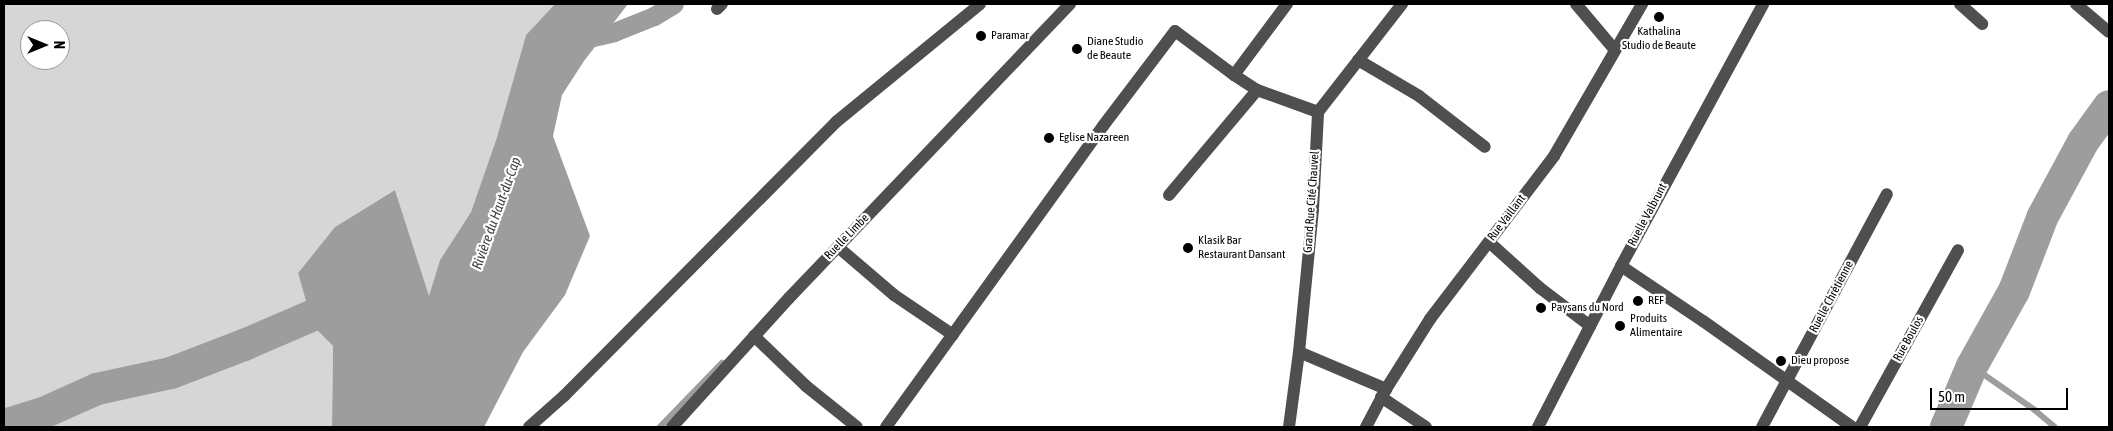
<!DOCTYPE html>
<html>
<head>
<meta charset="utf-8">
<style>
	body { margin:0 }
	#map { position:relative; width:2113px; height:431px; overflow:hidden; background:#fff; font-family:"Asap Condensed",sans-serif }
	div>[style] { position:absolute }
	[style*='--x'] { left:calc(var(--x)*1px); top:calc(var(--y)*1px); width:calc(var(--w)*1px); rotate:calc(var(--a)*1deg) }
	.green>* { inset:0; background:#d6d6d6 }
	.water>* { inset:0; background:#9d9d9d }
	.stream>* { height:5.5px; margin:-2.75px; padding:0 2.75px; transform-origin:2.75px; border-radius:2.75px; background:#9d9d9d }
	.canal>* { height:19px; margin:-9.5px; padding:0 9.5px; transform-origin:9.5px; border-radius:9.5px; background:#9d9d9d }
	.river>* { height:32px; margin:-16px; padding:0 16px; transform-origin:16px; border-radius:16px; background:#9d9d9d }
	.minor>* { height:12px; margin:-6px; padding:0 6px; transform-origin:6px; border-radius:6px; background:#4f4f4f }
	.dots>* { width:14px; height:14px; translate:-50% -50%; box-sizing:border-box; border:2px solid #fff; border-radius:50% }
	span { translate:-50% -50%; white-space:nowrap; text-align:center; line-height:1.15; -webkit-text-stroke:4.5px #fff; paint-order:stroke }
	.poi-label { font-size:12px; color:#000 }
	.left { translate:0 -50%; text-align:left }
	.street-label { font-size:12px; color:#000 }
	.water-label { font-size:14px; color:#3e3e3e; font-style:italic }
	.frame { position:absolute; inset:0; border:5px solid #000; pointer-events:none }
	.north { position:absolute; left:20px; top:20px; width:50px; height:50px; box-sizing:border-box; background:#fff; border:1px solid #999; border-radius:50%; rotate:90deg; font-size:14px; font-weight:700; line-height:20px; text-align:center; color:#000 }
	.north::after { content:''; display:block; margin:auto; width:18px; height:22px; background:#000; clip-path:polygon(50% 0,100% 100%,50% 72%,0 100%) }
	.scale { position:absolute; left:1930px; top:388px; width:138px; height:22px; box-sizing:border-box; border:2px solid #000; border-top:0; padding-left:6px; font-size:15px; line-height:18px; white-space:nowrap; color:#000; -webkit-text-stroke:4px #fff; paint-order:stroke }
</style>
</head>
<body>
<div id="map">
	<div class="green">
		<div style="clip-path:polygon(evenodd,4px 4px,555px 4px,526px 35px,497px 137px,471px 212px,440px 260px,429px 297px,395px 190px,335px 227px,298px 273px,313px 326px,333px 346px,332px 427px,4px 427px,4px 4px,30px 30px,60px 30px,60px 60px,30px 60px,30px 30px)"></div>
	</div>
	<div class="water">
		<div style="clip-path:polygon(555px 4px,628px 4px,584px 61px,562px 95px,553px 136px,590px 236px,565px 295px,523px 352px,484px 427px,332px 427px,333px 346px,313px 326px,298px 273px,335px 227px,395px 190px,429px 296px,440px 260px,471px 212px,497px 137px,526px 35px)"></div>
	</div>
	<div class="stream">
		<div style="--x:1972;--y:366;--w:77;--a:34.9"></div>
		<div style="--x:2035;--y:410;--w:26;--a:40"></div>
		<div style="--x:660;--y:427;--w:89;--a:-45.9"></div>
	</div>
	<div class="canal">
		<div style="--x:580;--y:40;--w:35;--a:-13"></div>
		<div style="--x:614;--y:32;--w:43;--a:-21.8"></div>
		<div style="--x:654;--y:16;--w:23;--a:-31"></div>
	</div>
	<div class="river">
		<div style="--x:4;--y:425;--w:39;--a:-17"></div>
		<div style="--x:41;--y:414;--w:61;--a:-24.1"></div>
		<div style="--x:97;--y:389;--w:76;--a:-12.2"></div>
		<div style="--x:171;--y:373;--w:78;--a:-21"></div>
		<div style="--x:244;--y:345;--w:116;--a:-23.3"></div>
		<div style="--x:1946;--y:427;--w:66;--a:-66.9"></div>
		<div style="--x:1972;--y:366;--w:86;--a:-60.8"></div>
		<div style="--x:2014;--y:291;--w:80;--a:-68.9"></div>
		<div style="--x:2043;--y:216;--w:84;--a:-61.6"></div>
		<div style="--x:2083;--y:142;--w:44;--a:-54.2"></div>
	</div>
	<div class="minor">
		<div style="--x:1576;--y:4;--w:60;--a:49.7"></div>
		<div style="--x:1960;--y:4;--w:30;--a:42"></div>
		<div style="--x:2076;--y:4;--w:43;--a:40.3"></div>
		<div style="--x:717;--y:9;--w:7;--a:-45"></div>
		<div style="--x:1358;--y:60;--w:71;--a:30.5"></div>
		<div style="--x:1419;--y:96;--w:83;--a:37.7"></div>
		<div style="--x:1257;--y:90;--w:65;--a:19.8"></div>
		<div style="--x:1169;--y:195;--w:137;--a:-50"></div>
		<div style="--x:1257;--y:90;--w:27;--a:-147"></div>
		<div style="--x:1489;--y:242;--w:69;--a:42"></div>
		<div style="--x:1540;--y:288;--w:63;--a:37.2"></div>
		<div style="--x:838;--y:247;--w:74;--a:40.6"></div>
		<div style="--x:894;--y:295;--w:71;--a:34.1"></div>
		<div style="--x:1621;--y:266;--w:99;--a:33.9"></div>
		<div style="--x:1703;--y:321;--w:183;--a:35.4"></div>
		<div style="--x:754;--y:336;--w:72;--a:43.9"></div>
		<div style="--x:806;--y:386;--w:65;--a:38.8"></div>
		<div style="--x:1299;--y:352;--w:95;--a:23"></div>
		<div style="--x:1381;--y:397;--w:54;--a:33.7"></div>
		<div style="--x:529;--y:427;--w:47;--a:-41.5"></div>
		<div style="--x:564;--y:396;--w:386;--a:-45.2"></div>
		<div style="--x:836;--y:122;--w:186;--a:-39.3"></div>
		<div style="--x:672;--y:427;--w:174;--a:-47.8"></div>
		<div style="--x:789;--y:298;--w:407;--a:-46.3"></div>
		<div style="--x:886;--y:427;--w:371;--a:-54.2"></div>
		<div style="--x:1103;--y:126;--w:119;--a:-52.8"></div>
		<div style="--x:1175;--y:31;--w:74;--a:36.7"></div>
		<div style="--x:1234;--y:75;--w:89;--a:-53.3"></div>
		<div style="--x:1289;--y:427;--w:76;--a:-82.4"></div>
		<div style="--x:1299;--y:352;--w:144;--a:-84.4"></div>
		<div style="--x:1313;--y:209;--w:97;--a:-87"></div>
		<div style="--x:1318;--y:112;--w:137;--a:-52.1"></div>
		<div style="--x:1366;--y:427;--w:43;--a:-62.2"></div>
		<div style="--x:1386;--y:389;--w:83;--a:-57.8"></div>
		<div style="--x:1430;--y:319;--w:205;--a:-52.7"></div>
		<div style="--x:1554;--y:156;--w:176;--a:-59.9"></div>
		<div style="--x:1538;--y:427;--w:181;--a:-62.7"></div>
		<div style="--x:1621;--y:266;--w:298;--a:-61.5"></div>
		<div style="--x:1762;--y:427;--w:264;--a:-61.8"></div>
		<div style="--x:1860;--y:427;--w:202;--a:-61"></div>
	</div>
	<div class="dots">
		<div style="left:1659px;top:17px;background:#000"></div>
		<div style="left:981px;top:36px;background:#000"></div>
		<div style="left:1077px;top:49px;background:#000"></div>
		<div style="left:1049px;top:138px;background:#000"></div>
		<div style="left:1188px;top:248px;background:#000"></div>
		<div style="left:1638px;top:301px;background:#000"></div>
		<div style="left:1541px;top:308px;background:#000"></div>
		<div style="left:1620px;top:326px;background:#000"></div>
		<div style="left:1781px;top:361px;background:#000"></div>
	</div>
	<div class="poi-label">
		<span style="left:1659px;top:39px">Kathalina<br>Studio de Beaute</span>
		<span class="left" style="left:991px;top:36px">Paramar</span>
		<span class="left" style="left:1087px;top:49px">Diane Studio<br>de Beaute</span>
		<span class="left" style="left:1059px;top:138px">Eglise Nazareen</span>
		<span class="left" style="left:1198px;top:248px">Klasik Bar<br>Restaurant Dansant</span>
		<span class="left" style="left:1648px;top:301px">REF</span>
		<span class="left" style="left:1551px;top:308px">Paysans du Nord</span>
		<span class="left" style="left:1630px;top:326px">Produits<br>Alimentaire</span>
		<span class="left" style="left:1791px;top:361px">Dieu propose</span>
	</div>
	<div class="street-label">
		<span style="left:1312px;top:202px;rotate:-86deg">Grand Rue Cité Chauvel</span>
		<span style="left:1648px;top:215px;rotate:-62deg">Ruelle Valbrunt</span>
		<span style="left:1507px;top:218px;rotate:-53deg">Rue Vaillant</span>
		<span style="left:847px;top:237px;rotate:-46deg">Ruelle Limbe</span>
		<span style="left:1832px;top:297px;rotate:-62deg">Ruelle Chrétienne</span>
		<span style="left:1909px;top:339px;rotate:-61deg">Rue Boulos</span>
	</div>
	<div class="water-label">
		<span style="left:496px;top:213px;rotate:-70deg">Rivière du Haut-du-Cap</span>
	</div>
	<div class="frame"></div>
	<div class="north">N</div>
	<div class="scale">50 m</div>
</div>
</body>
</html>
